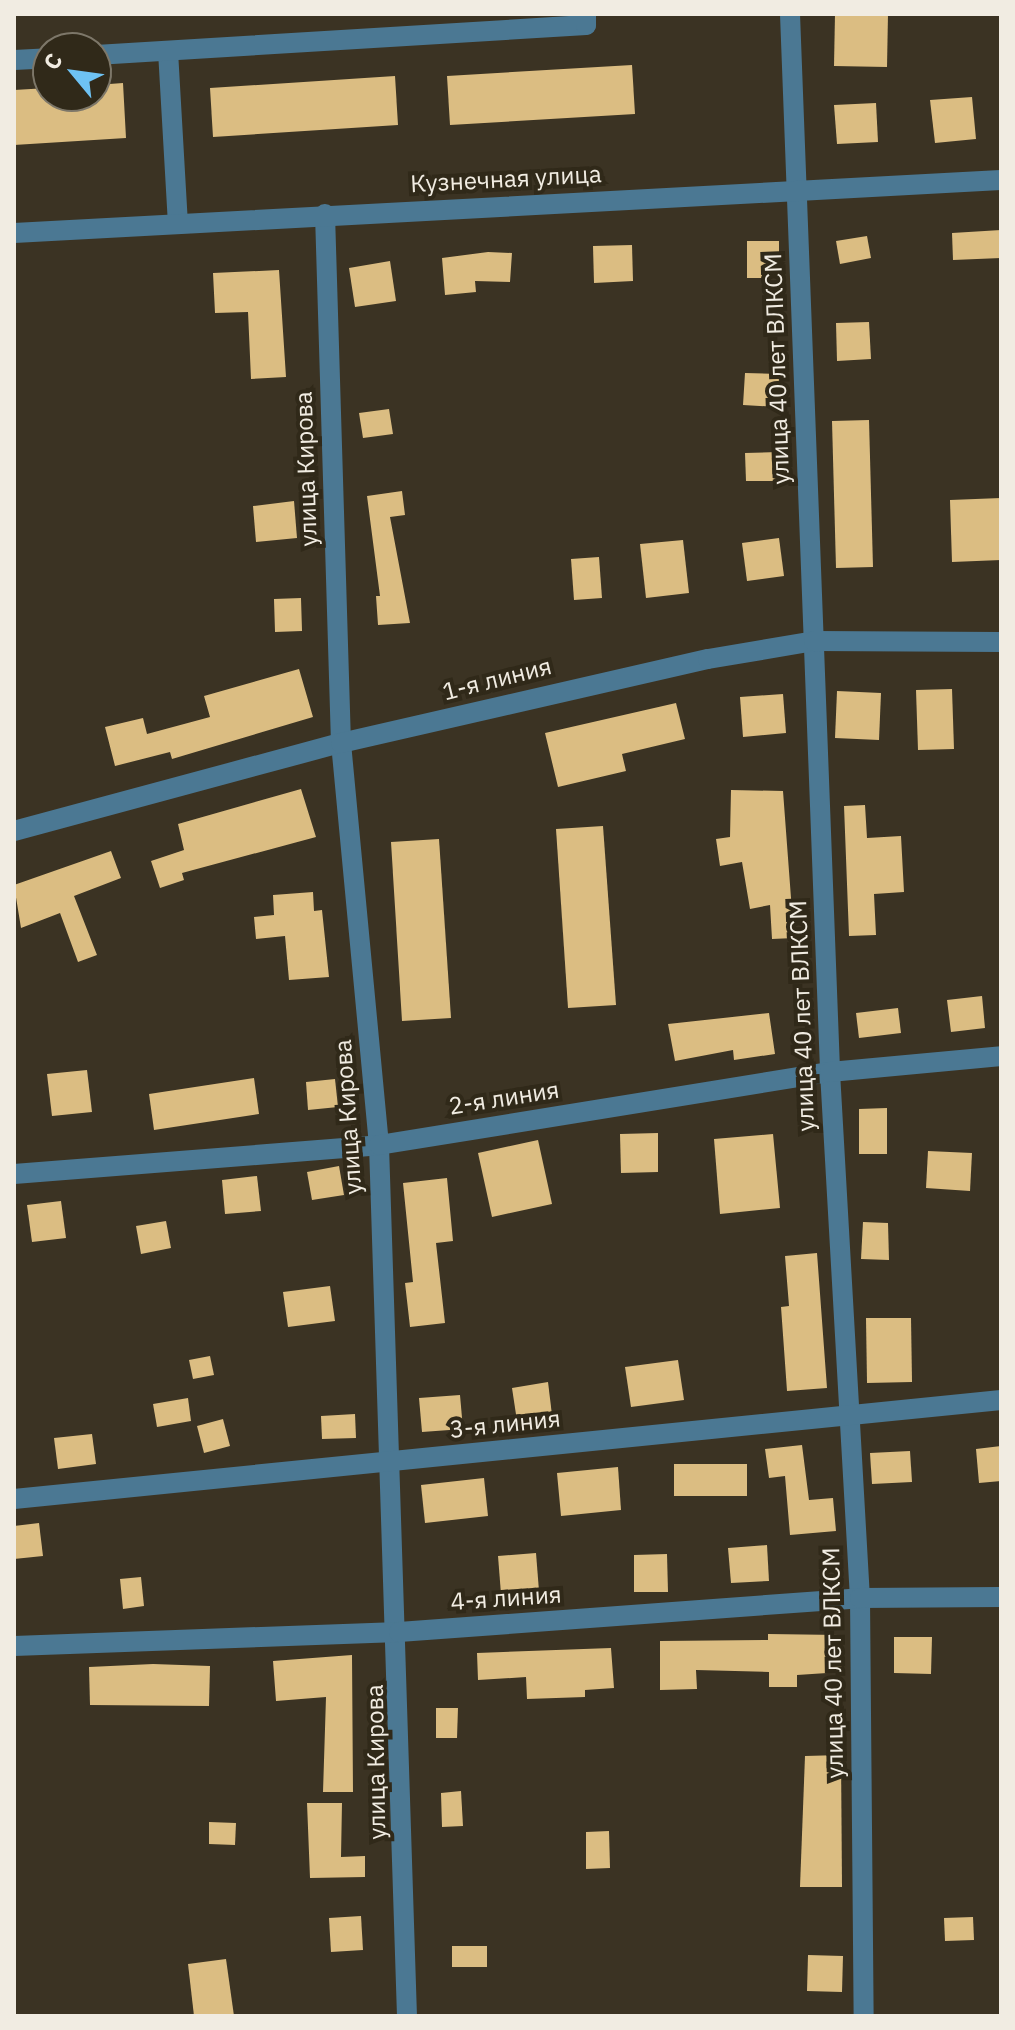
<!DOCTYPE html>
<html>
<head>
<meta charset="utf-8">
<style>
	body { margin:0 }
	#map { position:relative; width:1015px; height:2030px; overflow:hidden; background:#3b3323; font-family:"IBM Plex Sans",sans-serif }
	div>[style] { position:absolute }
	[style*='--x'] { left:calc(var(--x)*1px); top:calc(var(--y)*1px); width:calc(var(--w)*1px); rotate:calc(var(--a)*1deg) }
	.building>* { inset:0; background:#dbbd82 }
	.minor>* { height:20px; margin:-10px; padding:0 10px; transform-origin:10px; border-radius:10px; background:#4b7893 }
	span { translate:-50% -50%; white-space:nowrap; text-align:center; line-height:1.15; -webkit-text-stroke:8px #302919; paint-order:stroke }
	.street-label { font-size:24px; color:#f1ece2 }
	.frame { position:absolute; inset:0; border:16px solid #f1ece2; pointer-events:none }
	.north { position:absolute; left:32px; top:32px; width:80px; height:80px; box-sizing:border-box; background:#302919; border:2px solid #7d7769; border-radius:50%; rotate:299deg; font-size:22px; font-weight:700; line-height:32px; text-align:center; color:#f1ece2 }
	.north::after { content:''; display:block; margin:auto; width:28px; height:36px; background:#6ec2f3; clip-path:polygon(50% 0,100% 100%,50% 72%,0 100%) }
</style>
</head>
<body>
<div id="map">
	<div class="building">
		<div style="clip-path:polygon(835px 14px,888px 14px,887px 67px,834px 66px)"></div>
		<div style="clip-path:polygon(632px 65px,635px 114px,450px 125px,447px 76px)"></div>
		<div style="clip-path:polygon(395px 76px,398px 125px,213px 137px,210px 88px)"></div>
		<div style="clip-path:polygon(123px 83px,126px 138px,14px 145px,14px 90px,48px 88px,48px 96px,96px 96px,96px 85px)"></div>
		<div style="clip-path:polygon(972px 97px,976px 139px,935px 143px,930px 100px)"></div>
		<div style="clip-path:polygon(876px 103px,878px 142px,837px 144px,834px 105px)"></div>
		<div style="clip-path:polygon(1001px 230px,1001px 258px,953px 260px,952px 233px)"></div>
		<div style="clip-path:polygon(867px 236px,871px 258px,840px 264px,836px 241px)"></div>
		<div style="clip-path:polygon(747px 241px,779px 241px,779px 278px,747px 278px)"></div>
		<div style="clip-path:polygon(632px 245px,633px 281px,594px 283px,593px 246px)"></div>
		<div style="clip-path:polygon(488px 252px,512px 253px,510px 282px,475px 281px,476px 292px,445px 295px,442px 258px)"></div>
		<div style="clip-path:polygon(390px 261px,396px 301px,355px 307px,349px 268px)"></div>
		<div style="clip-path:polygon(279px 270px,286px 377px,251px 379px,248px 312px,215px 313px,213px 273px)"></div>
		<div style="clip-path:polygon(869px 322px,871px 359px,837px 361px,836px 323px)"></div>
		<div style="clip-path:polygon(745px 373px,779px 374px,778px 407px,743px 405px)"></div>
		<div style="clip-path:polygon(389px 409px,393px 434px,363px 438px,359px 413px)"></div>
		<div style="clip-path:polygon(869px 420px,873px 567px,836px 568px,832px 421px)"></div>
		<div style="clip-path:polygon(779px 452px,780px 481px,746px 481px,745px 453px)"></div>
		<div style="clip-path:polygon(402px 491px,405px 515px,390px 517px,410px 623px,378px 625px,376px 596px,380px 596px,367px 496px)"></div>
		<div style="clip-path:polygon(1001px 498px,1001px 560px,952px 562px,950px 500px)"></div>
		<div style="clip-path:polygon(294px 501px,297px 538px,256px 542px,253px 506px)"></div>
		<div style="clip-path:polygon(779px 538px,784px 576px,747px 581px,742px 543px)"></div>
		<div style="clip-path:polygon(683px 540px,689px 593px,646px 598px,640px 544px)"></div>
		<div style="clip-path:polygon(599px 557px,602px 598px,574px 600px,571px 559px)"></div>
		<div style="clip-path:polygon(301px 598px,302px 631px,275px 632px,274px 599px)"></div>
		<div style="clip-path:polygon(299px 669px,313px 717px,172px 759px,170px 752px,115px 766px,105px 727px,143px 718px,147px 734px,210px 717px,204px 696px)"></div>
		<div style="clip-path:polygon(952px 689px,954px 749px,918px 750px,916px 690px)"></div>
		<div style="clip-path:polygon(837px 691px,881px 693px,879px 740px,835px 738px)"></div>
		<div style="clip-path:polygon(783px 694px,786px 733px,743px 737px,740px 697px)"></div>
		<div style="clip-path:polygon(676px 703px,685px 739px,622px 754px,626px 771px,558px 787px,545px 733px)"></div>
		<div style="clip-path:polygon(301px 789px,316px 837px,182px 873px,184px 880px,160px 888px,151px 861px,184px 850px,178px 824px)"></div>
		<div style="clip-path:polygon(731px 790px,783px 791px,794px 938px,772px 939px,770px 905px,750px 909px,742px 862px,720px 866px,716px 839px,730px 837px)"></div>
		<div style="clip-path:polygon(865px 805px,867px 838px,901px 836px,904px 892px,874px 894px,876px 935px,849px 936px,844px 806px)"></div>
		<div style="clip-path:polygon(603px 826px,616px 1005px,568px 1008px,556px 829px)"></div>
		<div style="clip-path:polygon(439px 839px,451px 1018px,402px 1021px,391px 842px)"></div>
		<div style="clip-path:polygon(111px 851px,121px 878px,74px 896px,97px 955px,78px 962px,60px 913px,21px 928px,14px 885px)"></div>
		<div style="clip-path:polygon(313px 892px,314px 911px,322px 910px,329px 977px,289px 980px,285px 936px,256px 939px,254px 917px,274px 915px,273px 895px)"></div>
		<div style="clip-path:polygon(982px 996px,985px 1028px,951px 1032px,947px 1000px)"></div>
		<div style="clip-path:polygon(898px 1008px,901px 1033px,859px 1038px,856px 1013px)"></div>
		<div style="clip-path:polygon(769px 1013px,775px 1054px,734px 1060px,733px 1050px,675px 1061px,668px 1024px)"></div>
		<div style="clip-path:polygon(87px 1070px,92px 1112px,52px 1116px,47px 1074px)"></div>
		<div style="clip-path:polygon(254px 1078px,259px 1114px,154px 1130px,149px 1094px)"></div>
		<div style="clip-path:polygon(335px 1079px,338px 1107px,308px 1110px,306px 1082px)"></div>
		<div style="clip-path:polygon(887px 1108px,887px 1154px,859px 1154px,859px 1109px)"></div>
		<div style="clip-path:polygon(658px 1133px,658px 1172px,621px 1173px,620px 1134px)"></div>
		<div style="clip-path:polygon(773px 1134px,780px 1208px,720px 1214px,714px 1139px)"></div>
		<div style="clip-path:polygon(538px 1140px,552px 1204px,492px 1217px,478px 1153px)"></div>
		<div style="clip-path:polygon(928px 1151px,972px 1153px,970px 1191px,926px 1188px)"></div>
		<div style="clip-path:polygon(339px 1166px,344px 1195px,312px 1200px,307px 1172px)"></div>
		<div style="clip-path:polygon(257px 1176px,261px 1211px,225px 1214px,222px 1180px)"></div>
		<div style="clip-path:polygon(447px 1178px,453px 1241px,436px 1243px,445px 1323px,410px 1327px,405px 1283px,413px 1282px,403px 1183px)"></div>
		<div style="clip-path:polygon(61px 1201px,66px 1238px,32px 1242px,27px 1205px)"></div>
		<div style="clip-path:polygon(166px 1221px,171px 1248px,141px 1254px,136px 1226px)"></div>
		<div style="clip-path:polygon(863px 1222px,888px 1223px,889px 1260px,861px 1259px)"></div>
		<div style="clip-path:polygon(817px 1253px,827px 1388px,787px 1391px,781px 1307px,789px 1306px,785px 1256px)"></div>
		<div style="clip-path:polygon(330px 1286px,335px 1321px,288px 1327px,283px 1292px)"></div>
		<div style="clip-path:polygon(866px 1318px,911px 1318px,912px 1382px,867px 1383px)"></div>
		<div style="clip-path:polygon(210px 1356px,214px 1375px,193px 1379px,189px 1360px)"></div>
		<div style="clip-path:polygon(678px 1360px,684px 1400px,631px 1407px,625px 1367px)"></div>
		<div style="clip-path:polygon(548px 1382px,552px 1415px,517px 1421px,512px 1388px)"></div>
		<div style="clip-path:polygon(460px 1395px,463px 1429px,422px 1432px,419px 1398px)"></div>
		<div style="clip-path:polygon(188px 1398px,191px 1421px,157px 1427px,153px 1404px)"></div>
		<div style="clip-path:polygon(355px 1414px,356px 1438px,322px 1439px,321px 1416px)"></div>
		<div style="clip-path:polygon(223px 1419px,230px 1446px,204px 1453px,197px 1426px)"></div>
		<div style="clip-path:polygon(92px 1434px,96px 1464px,58px 1469px,54px 1438px)"></div>
		<div style="clip-path:polygon(802px 1445px,809px 1500px,833px 1498px,836px 1531px,790px 1535px,785px 1476px,769px 1478px,765px 1449px)"></div>
		<div style="clip-path:polygon(1001px 1446px,1001px 1481px,979px 1483px,976px 1449px)"></div>
		<div style="clip-path:polygon(910px 1451px,912px 1482px,872px 1484px,870px 1453px)"></div>
		<div style="clip-path:polygon(674px 1464px,747px 1464px,747px 1496px,674px 1496px)"></div>
		<div style="clip-path:polygon(618px 1467px,621px 1510px,561px 1516px,557px 1473px)"></div>
		<div style="clip-path:polygon(484px 1478px,488px 1516px,425px 1523px,421px 1485px)"></div>
		<div style="clip-path:polygon(39px 1523px,43px 1556px,14px 1559px,14px 1526px)"></div>
		<div style="clip-path:polygon(767px 1545px,769px 1581px,731px 1583px,728px 1548px)"></div>
		<div style="clip-path:polygon(536px 1553px,539px 1591px,501px 1594px,498px 1556px)"></div>
		<div style="clip-path:polygon(667px 1554px,668px 1592px,634px 1592px,634px 1555px)"></div>
		<div style="clip-path:polygon(141px 1577px,144px 1606px,123px 1609px,120px 1579px)"></div>
		<div style="clip-path:polygon(768px 1634px,839px 1635px,842px 1672px,797px 1675px,797px 1687px,769px 1687px,769px 1672px,696px 1670px,697px 1689px,660px 1690px,660px 1641px,768px 1640px)"></div>
		<div style="clip-path:polygon(894px 1637px,932px 1637px,931px 1674px,894px 1673px)"></div>
		<div style="clip-path:polygon(611px 1648px,614px 1688px,585px 1690px,585px 1697px,527px 1699px,526px 1677px,478px 1680px,477px 1653px)"></div>
		<div style="clip-path:polygon(352px 1655px,353px 1792px,323px 1792px,326px 1697px,276px 1701px,273px 1661px)"></div>
		<div style="clip-path:polygon(153px 1664px,210px 1666px,209px 1706px,90px 1705px,89px 1667px)"></div>
		<div style="clip-path:polygon(436px 1708px,458px 1708px,457px 1738px,436px 1738px)"></div>
		<div style="clip-path:polygon(841px 1755px,842px 1887px,800px 1887px,805px 1756px)"></div>
		<div style="clip-path:polygon(461px 1791px,463px 1826px,442px 1827px,441px 1793px)"></div>
		<div style="clip-path:polygon(307px 1803px,342px 1803px,341px 1857px,365px 1856px,365px 1877px,310px 1878px)"></div>
		<div style="clip-path:polygon(209px 1822px,236px 1823px,235px 1845px,209px 1844px)"></div>
		<div style="clip-path:polygon(609px 1831px,610px 1868px,586px 1869px,586px 1832px)"></div>
		<div style="clip-path:polygon(361px 1916px,363px 1950px,331px 1952px,329px 1918px)"></div>
		<div style="clip-path:polygon(973px 1917px,974px 1940px,945px 1941px,944px 1918px)"></div>
		<div style="clip-path:polygon(452px 1946px,487px 1946px,487px 1967px,452px 1967px)"></div>
		<div style="clip-path:polygon(808px 1955px,843px 1956px,842px 1992px,807px 1991px)"></div>
		<div style="clip-path:polygon(226px 1959px,234px 2016px,194px 2016px,188px 1964px)"></div>
	</div>
	<div class="minor">
		<div style="--x:790;--y:14;--w:1059;--a:87.83"></div>
		<div style="--x:830;--y:1072;--w:527;--a:86.74"></div>
		<div style="--x:860;--y:1598;--w:418;--a:89.5"></div>
		<div style="--x:168;--y:51;--w:172;--a:86.7"></div>
		<div style="--x:96;--y:55;--w:491;--a:-3.5"></div>
		<div style="--x:586;--y:25;--w:11;--a:-90"></div>
		<div style="--x:14;--y:60;--w:34;--a:-3"></div>
		<div style="--x:325;--y:214;--w:529;--a:88.27"></div>
		<div style="--x:341;--y:743;--w:404;--a:84.6"></div>
		<div style="--x:379;--y:1145;--w:871;--a:88.16"></div>
		<div style="--x:14;--y:233;--w:988;--a:-3.07"></div>
		<div style="--x:14;--y:831;--w:339;--a:-15.1"></div>
		<div style="--x:341;--y:743;--w:376;--a:-12.9"></div>
		<div style="--x:708;--y:659;--w:108;--a:-9.6"></div>
		<div style="--x:814;--y:641;--w:187;--a:0.3"></div>
		<div style="--x:14;--y:1174;--w:366;--a:-4.5"></div>
		<div style="--x:379;--y:1145;--w:457;--a:-9.2"></div>
		<div style="--x:830;--y:1072;--w:172;--a:-5.3"></div>
		<div style="--x:14;--y:1499;--w:992;--a:-5.73"></div>
		<div style="--x:14;--y:1646;--w:385;--a:-2.1"></div>
		<div style="--x:399;--y:1632;--w:462;--a:-4.2"></div>
		<div style="--x:860;--y:1598;--w:141;--a:-0.4"></div>
	</div>
	<div class="street-label">
		<span style="left:506px;top:179px;rotate:-3deg">Кузнечная улица</span>
		<span style="left:777px;top:369px;rotate:-92deg">улица 40 лет ВЛКСМ</span>
		<span style="left:306px;top:469px;rotate:-92deg">улица Кирова</span>
		<span style="left:497px;top:679px;rotate:-14deg">1-я линия</span>
		<span style="left:802px;top:1016px;rotate:-92deg">улица 40 лет ВЛКСМ</span>
		<span style="left:504px;top:1098px;rotate:-9deg">2-я линия</span>
		<span style="left:348px;top:1117px;rotate:-94deg">улица Кирова</span>
		<span style="left:505px;top:1424px;rotate:-6deg">3-я линия</span>
		<span style="left:506px;top:1598px;rotate:-4deg">4-я линия</span>
		<span style="left:833px;top:1663px;rotate:-91deg">улица 40 лет ВЛКСМ</span>
		<span style="left:376px;top:1762px;rotate:-91deg">улица Кирова</span>
	</div>
	<div class="frame"></div>
	<div class="north">С</div>
</div>
</body>
</html>
